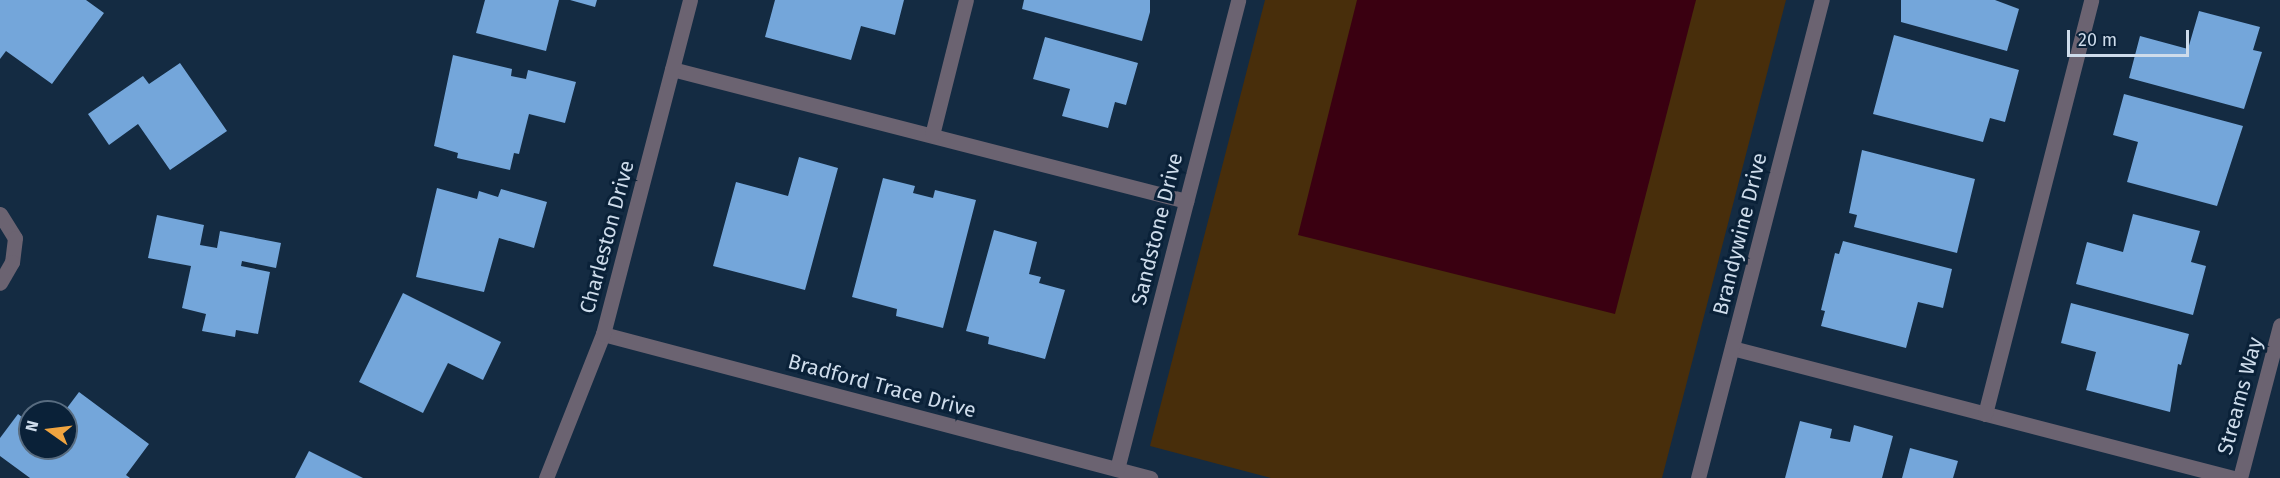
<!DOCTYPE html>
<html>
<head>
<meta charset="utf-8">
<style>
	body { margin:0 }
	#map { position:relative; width:2280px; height:478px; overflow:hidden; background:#142b42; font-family:"Fira Sans",sans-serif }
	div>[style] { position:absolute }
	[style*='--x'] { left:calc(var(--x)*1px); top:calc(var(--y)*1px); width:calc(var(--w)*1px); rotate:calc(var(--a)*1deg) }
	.green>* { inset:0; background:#482e0b }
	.water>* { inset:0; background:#3a0011 }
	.building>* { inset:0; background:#74a6da }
	.minor>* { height:15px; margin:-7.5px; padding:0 7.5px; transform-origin:7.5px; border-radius:7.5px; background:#6b6371 }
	span { translate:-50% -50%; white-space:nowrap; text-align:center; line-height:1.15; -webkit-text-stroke:6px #0a2138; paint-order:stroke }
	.street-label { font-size:21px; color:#cedceb }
	.north { position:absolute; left:18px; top:400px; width:60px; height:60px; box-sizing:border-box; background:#0a2138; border:2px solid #586c80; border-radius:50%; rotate:284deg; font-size:16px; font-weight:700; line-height:24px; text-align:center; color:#cedceb }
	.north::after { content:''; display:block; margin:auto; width:21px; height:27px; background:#f1a540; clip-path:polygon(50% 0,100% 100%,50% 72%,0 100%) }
	.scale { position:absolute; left:2067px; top:30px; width:122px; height:27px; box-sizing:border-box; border:3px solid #cedceb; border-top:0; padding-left:8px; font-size:18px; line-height:21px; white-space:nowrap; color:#cedceb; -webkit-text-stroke:4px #0a2138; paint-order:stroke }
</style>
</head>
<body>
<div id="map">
	<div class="green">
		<div style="clip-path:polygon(1265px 0,1786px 0,1662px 478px,1271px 478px,1150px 446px)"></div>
	</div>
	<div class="water">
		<div style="clip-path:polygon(1357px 0,1696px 0,1615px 314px,1298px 235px)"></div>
	</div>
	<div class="building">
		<div style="clip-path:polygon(0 0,86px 0,104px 13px,52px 84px,6px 51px,0 59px)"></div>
		<div style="clip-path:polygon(485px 0,559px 0,546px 51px,476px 33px)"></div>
		<div style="clip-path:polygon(570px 0,597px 0,595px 7px)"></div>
		<div style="clip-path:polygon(775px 0,904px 0,895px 35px,861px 26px,851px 60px,765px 37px)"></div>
		<div style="clip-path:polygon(1024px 0,1150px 0,1150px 12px,1142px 41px,1022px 9px)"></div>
		<div style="clip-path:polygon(1901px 0,1995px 0,2019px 9px,2007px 51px,1901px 22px)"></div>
		<div style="clip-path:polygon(2199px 11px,2260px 27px,2253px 50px,2262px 52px,2244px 109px,2129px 78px,2140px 36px,2188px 49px)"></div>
		<div style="clip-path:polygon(1894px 35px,2019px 70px,2005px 122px,1990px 118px,1983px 142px,1873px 114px)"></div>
		<div style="clip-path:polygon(1045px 37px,1138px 63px,1126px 105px,1115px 102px,1108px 128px,1062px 116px,1070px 89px,1033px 79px)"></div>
		<div style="clip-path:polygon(453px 55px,512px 69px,511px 76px,526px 79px,528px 70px,576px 82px,565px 123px,529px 114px,519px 154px,514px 153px,510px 170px,457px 158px,458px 153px,434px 146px)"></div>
		<div style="clip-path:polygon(180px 63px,227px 131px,170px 170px,138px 124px,109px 145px,88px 114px,143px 76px,149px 84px)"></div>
		<div style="clip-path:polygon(2124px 94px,2243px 126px,2217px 206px,2127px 182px,2138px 142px,2113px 135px)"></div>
		<div style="clip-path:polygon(1862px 150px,1975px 179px,1957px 253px,1854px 227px,1857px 215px,1849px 213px)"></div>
		<div style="clip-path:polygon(799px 157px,838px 168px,805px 290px,713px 266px,736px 182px,788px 196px)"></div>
		<div style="clip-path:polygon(883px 178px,915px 186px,913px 193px,933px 198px,935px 190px,976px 200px,943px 328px,896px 316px,897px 309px,852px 297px)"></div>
		<div style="clip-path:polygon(437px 188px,477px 199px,479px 191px,498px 197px,501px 189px,547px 202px,534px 248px,499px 238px,484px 292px,416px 277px)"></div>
		<div style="clip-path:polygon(2133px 214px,2200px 231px,2191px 262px,2206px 266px,2193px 315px,2076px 284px,2087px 242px,2123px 252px)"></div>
		<div style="clip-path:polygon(157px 215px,204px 225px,200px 245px,217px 248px,220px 231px,281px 243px,276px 268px,242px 261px,241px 266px,270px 272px,258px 334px,236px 330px,235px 337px,202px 331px,206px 314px,182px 308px,191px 266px,148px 258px)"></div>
		<div style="clip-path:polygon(994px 230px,1037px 242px,1029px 274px,1041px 277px,1039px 283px,1065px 290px,1045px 359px,988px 344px,989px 337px,966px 331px)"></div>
		<div style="clip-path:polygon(1843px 241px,1952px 269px,1943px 308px,1918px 302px,1906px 348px,1821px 326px,1825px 311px,1821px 310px,1835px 253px,1839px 254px)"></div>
		<div style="clip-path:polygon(403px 293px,501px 342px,483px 380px,448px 363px,423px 413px,359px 382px)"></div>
		<div style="clip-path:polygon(2071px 303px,2189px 334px,2181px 365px,2178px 364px,2170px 412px,2086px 390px,2096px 352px,2061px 343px)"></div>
		<div style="clip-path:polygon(79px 392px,149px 444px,126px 475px,130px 478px,30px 478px,0 456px,0 438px,18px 414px,30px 423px,30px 448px,66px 448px,64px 412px)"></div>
		<div style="clip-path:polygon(1800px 421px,1832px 429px,1830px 438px,1850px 442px,1854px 425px,1893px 436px,1882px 478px,1785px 478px)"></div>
		<div style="clip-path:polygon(1910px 448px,1958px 461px,1953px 478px,1902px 478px)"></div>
		<div style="clip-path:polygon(309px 451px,363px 478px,295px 478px)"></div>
	</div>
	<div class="minor">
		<div style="--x:672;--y:69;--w:531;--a:14.4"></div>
		<div style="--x:932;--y:135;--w:139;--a:-75.9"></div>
		<div style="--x:0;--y:214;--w:28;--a:58"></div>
		<div style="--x:15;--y:238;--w:24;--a:97"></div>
		<div style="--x:12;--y:262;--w:24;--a:120"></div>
		<div style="--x:603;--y:334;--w:566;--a:14.75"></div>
		<div style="--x:1732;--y:348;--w:518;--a:14.55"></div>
		<div style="--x:1985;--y:414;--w:427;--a:-75.6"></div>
		<div style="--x:1117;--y:469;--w:484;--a:-75.5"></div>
		<div style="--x:546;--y:478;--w:155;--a:-68.4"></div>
		<div style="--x:603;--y:334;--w:345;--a:-75.4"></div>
		<div style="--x:1698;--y:478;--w:494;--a:-75.5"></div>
		<div style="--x:2240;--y:478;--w:158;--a:-75.3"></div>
	</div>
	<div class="street-label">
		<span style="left:1157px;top:229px;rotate:-76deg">Sandstone Drive</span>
		<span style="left:1740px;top:234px;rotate:-76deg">Brandywine Drive</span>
		<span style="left:607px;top:237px;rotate:-75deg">Charleston Drive</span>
		<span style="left:882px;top:386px;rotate:15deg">Bradford Trace Drive</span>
		<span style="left:2240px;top:396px;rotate:-75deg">Streams Way</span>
	</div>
	<div class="north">N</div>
	<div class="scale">20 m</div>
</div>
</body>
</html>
